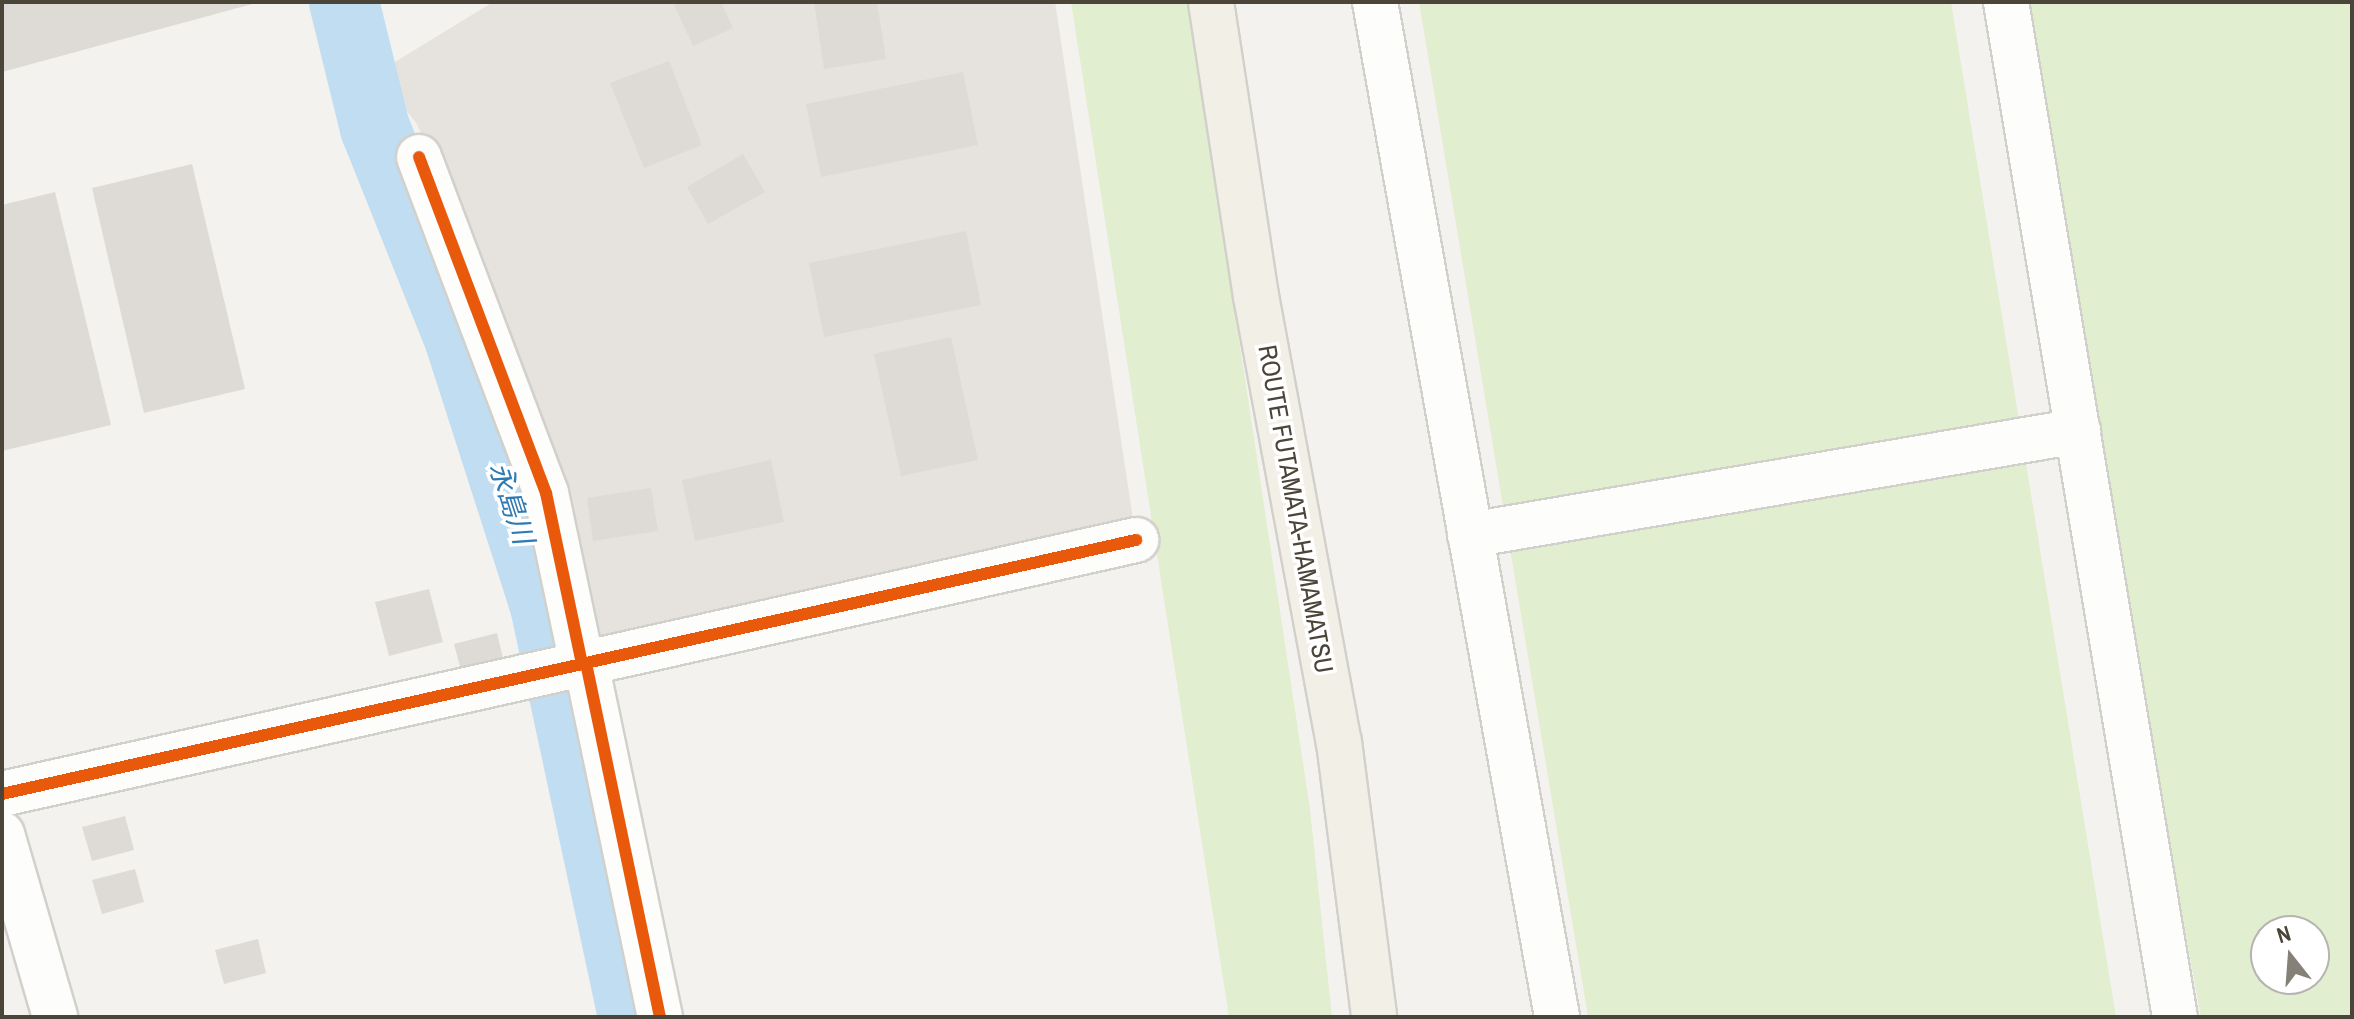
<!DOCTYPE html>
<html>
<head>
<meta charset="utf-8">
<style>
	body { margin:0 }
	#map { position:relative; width:2354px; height:1019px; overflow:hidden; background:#f4f2ee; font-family:"Archivo Narrow","Noto Sans JP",sans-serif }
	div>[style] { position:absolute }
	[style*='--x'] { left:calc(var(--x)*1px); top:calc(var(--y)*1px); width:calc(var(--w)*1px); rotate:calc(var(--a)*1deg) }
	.industrial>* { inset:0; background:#e6e2de }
	.green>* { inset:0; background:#e1eecf }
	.river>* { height:70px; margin:-35px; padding:0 35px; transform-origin:35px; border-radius:35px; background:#c0ddf1 }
	.building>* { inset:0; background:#dedbd6 }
	.roads { filter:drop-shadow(2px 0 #d2d0cb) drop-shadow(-2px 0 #d2d0cb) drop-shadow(0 2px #d2d0cb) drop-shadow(0 -2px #d2d0cb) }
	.minor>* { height:44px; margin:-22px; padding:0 22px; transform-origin:22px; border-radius:22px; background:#fdfdfc }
	.major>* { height:44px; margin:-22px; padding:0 22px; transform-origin:22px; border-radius:22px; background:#f2efe6 }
	.cycleway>* { height:12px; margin:-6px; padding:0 6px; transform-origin:6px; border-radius:6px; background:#e8590c }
	span { translate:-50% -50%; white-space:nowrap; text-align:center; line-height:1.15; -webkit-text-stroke:7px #fff; paint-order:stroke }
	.street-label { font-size:26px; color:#4b4439 }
	.water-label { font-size:28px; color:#2e7ab2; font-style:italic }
	.frame { position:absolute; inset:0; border:4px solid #4b4439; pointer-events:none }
	.north { position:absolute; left:2250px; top:915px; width:80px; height:80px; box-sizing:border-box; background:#fff; border:2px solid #b7b4b0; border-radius:50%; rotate:343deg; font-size:22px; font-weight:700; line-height:32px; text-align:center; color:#4b4439 }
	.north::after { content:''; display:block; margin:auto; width:28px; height:36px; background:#868178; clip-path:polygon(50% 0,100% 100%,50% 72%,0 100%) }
</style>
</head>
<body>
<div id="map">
	<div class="industrial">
		<div style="clip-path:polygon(493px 2px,1055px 2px,1134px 526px,595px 637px,560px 466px,417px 124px,377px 73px)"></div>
	</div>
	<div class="green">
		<div style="clip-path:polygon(1071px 2px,1188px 2px,1310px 809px,1332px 1017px,1229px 1017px)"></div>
		<div style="clip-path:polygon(1419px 2px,1951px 2px,2116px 1017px,1588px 1017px)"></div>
		<div style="clip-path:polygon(evenodd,2016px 2px,2352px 2px,2352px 1017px,2201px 1017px,2016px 2px,2266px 931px,2314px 931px,2314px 979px,2266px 979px,2266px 931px)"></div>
	</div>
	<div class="river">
		<div style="--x:344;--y:2;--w:130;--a:76.2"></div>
		<div style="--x:375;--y:128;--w:229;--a:68.2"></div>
		<div style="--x:460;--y:341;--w:278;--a:72.2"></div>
		<div style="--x:545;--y:606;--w:420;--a:77.9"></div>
	</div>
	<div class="building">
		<div style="clip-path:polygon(2px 2px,255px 2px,256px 3px,2px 72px)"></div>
		<div style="clip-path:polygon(673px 2px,721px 2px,733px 28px,693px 46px)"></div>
		<div style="clip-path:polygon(814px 2px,877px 2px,886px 59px,824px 69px)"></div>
		<div style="clip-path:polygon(669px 61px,702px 145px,644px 168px,610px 83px)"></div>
		<div style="clip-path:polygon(963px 72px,978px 145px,821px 177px,806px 104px)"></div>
		<div style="clip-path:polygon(743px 154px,765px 192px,708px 224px,687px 187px)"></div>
		<div style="clip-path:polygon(192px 164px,245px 389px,144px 413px,92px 188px)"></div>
		<div style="clip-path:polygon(55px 192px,111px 425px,2px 451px,2px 205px)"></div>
		<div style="clip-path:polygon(966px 231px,981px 305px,824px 337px,809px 263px)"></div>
		<div style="clip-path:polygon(951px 337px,978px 460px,901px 476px,874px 354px)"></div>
		<div style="clip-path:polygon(771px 460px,784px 522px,695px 541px,682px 480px)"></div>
		<div style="clip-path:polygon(651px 488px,658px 531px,593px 541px,587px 498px)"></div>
		<div style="clip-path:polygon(429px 589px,443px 642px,389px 656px,375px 602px)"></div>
		<div style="clip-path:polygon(497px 633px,505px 667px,463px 678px,454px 644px)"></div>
		<div style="clip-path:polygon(125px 816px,134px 850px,92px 861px,82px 827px)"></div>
		<div style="clip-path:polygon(135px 869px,144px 902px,102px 914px,92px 880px)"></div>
		<div style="clip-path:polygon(258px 939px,266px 973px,224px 984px,215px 950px)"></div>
	</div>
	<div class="roads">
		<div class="minor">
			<div style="--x:1375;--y:2;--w:1031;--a:79.83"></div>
			<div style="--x:2006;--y:2;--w:1029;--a:80.55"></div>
			<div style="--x:419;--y:157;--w:359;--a:69.3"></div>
			<div style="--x:546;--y:493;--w:175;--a:78.1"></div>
			<div style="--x:582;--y:664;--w:4;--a:-14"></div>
			<div style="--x:586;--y:663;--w:362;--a:78.2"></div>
			<div style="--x:1470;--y:535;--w:617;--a:-9.71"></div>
			<div style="--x:586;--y:663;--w:564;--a:-12.61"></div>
			<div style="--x:2;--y:794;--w:594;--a:-12.63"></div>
			<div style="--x:2;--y:834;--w:191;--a:73.8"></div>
		</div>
		<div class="major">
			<div style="--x:1211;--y:2;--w:297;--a:81.3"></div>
			<div style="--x:1256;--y:296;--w:454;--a:79.5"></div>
			<div style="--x:1339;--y:742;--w:277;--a:82.7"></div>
		</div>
	</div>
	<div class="cycleway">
		<div style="--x:419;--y:157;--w:359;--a:69.3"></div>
		<div style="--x:546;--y:493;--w:175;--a:78.1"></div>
		<div style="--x:582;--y:664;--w:4;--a:-14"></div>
		<div style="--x:586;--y:663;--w:362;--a:78.2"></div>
		<div style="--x:586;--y:663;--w:564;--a:-12.61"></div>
		<div style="--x:2;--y:794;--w:594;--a:-12.63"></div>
	</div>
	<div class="street-label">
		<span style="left:1296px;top:509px;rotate:80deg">ROUTE FUTAMATA-HAMAMATSU</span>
	</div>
	<div class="water-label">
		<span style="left:512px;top:503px;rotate:72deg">永島川</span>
	</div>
	<div class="frame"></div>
	<div class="north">N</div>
</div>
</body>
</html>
